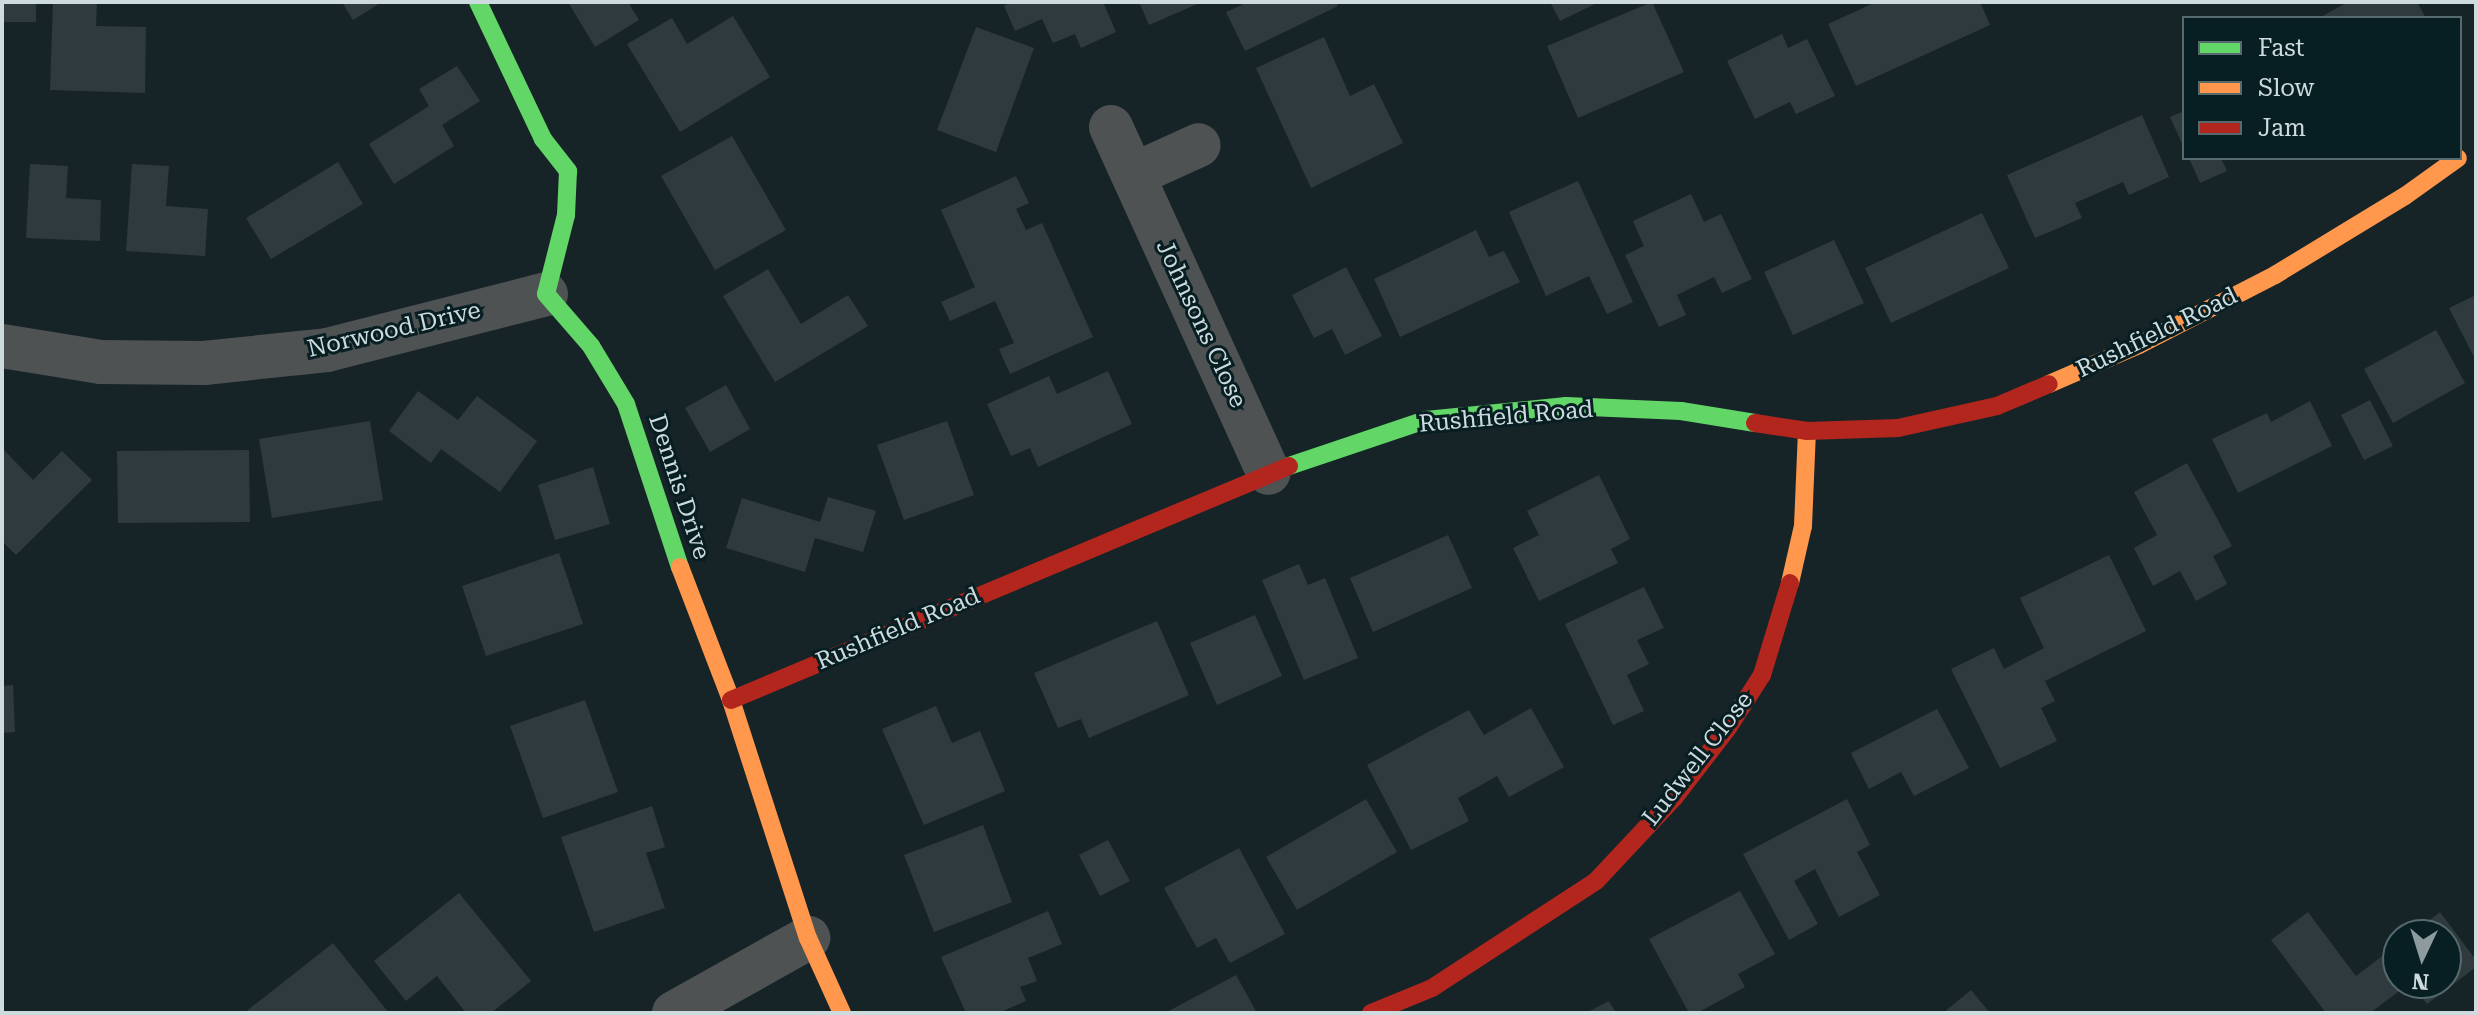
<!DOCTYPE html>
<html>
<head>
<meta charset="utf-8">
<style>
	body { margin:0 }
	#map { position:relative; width:2478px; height:1015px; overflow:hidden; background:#172427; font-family:"Roboto Serif",serif }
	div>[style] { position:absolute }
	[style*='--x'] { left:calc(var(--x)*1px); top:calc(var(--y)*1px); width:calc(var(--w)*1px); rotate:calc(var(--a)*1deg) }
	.building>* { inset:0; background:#2e3a3e }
	.street>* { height:44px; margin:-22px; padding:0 22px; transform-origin:22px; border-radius:22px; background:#4e5253 }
	.fast>* { height:18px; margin:-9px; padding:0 9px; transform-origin:9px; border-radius:9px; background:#63d668 }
	.slow>* { height:18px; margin:-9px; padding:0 9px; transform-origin:9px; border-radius:9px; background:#ff974d }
	.jam>* { height:18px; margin:-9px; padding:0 9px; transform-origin:9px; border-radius:9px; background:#b3261e }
	span { translate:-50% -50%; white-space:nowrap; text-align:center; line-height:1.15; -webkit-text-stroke:6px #071f23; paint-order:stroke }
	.street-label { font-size:24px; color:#cddbde }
	.frame { position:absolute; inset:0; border:4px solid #cddbde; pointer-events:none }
	.legend { position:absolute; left:2182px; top:16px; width:280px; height:144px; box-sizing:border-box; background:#071f23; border:2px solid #566a6e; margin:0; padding:10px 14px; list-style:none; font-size:24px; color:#cddbde }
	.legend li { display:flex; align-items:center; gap:16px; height:40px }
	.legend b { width:40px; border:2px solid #566a6e }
	.north { position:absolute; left:2382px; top:919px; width:80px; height:80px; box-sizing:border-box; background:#071f23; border:2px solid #566a6e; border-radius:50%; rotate:184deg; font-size:22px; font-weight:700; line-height:32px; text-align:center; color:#cddbde }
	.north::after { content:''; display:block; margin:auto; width:28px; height:36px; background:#8d9b9e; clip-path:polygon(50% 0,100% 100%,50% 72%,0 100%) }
</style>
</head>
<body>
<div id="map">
	<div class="building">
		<div style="clip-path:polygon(2px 2px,36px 2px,36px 22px,2px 22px)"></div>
		<div style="clip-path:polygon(53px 2px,97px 2px,96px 26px,146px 27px,145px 93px,50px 90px)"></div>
		<div style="clip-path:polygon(342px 2px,382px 2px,353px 20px)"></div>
		<div style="clip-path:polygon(568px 2px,628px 2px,639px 20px,595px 47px)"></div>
		<div style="clip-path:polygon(1012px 2px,1103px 2px,1116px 32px,1081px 48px,1075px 34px,1053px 43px,1042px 19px,1015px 31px,1004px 6px)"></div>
		<div style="clip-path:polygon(1139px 2px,1202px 2px,1149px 25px)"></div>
		<div style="clip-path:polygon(1241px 2px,1336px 2px,1338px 6px,1245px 51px,1226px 12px,1242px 5px)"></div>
		<div style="clip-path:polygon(1550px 2px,1599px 2px,1560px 21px)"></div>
		<div style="clip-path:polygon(1652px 2px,1684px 72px,1578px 118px,1547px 46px)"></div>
		<div style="clip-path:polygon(1876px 2px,1980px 2px,1990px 25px,1856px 86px,1828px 24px)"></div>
		<div style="clip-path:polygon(2348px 2px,2417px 2px,2426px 18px,2319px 18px)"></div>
		<div style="clip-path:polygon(733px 16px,770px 77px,680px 132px,627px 44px,672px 18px,687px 44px)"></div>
		<div style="clip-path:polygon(976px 27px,1034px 48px,996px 152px,937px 130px)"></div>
		<div style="clip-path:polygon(1782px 34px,1788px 48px,1807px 39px,1835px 96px,1796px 114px,1790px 102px,1755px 119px,1727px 61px)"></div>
		<div style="clip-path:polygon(1324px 37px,1350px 96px,1374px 84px,1403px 143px,1311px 188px,1256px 68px)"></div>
		<div style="clip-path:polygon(457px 66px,480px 101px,442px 125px,454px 146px,394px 184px,369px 144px,429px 106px,419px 89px)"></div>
		<div style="clip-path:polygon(2184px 111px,2184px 148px,2170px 117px)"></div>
		<div style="clip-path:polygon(2142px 115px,2169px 177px,2129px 195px,2123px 182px,2098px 193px,2075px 203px,2082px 218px,2035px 238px,2007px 175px)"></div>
		<div style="clip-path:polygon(732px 136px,786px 230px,715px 270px,661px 176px)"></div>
		<div style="clip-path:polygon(2189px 158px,2221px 158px,2227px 171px,2200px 183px)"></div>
		<div style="clip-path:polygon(338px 162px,363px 204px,271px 259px,246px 218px)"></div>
		<div style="clip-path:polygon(30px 164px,68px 166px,66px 198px,101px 200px,100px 241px,26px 238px)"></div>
		<div style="clip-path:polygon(132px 164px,169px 166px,166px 206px,208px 209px,205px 256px,126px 251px)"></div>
		<div style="clip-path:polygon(1016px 176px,1029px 203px,1016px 209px,1026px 230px,1042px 223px,1093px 337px,1010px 374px,999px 349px,1014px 343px,995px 301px,950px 321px,941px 302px,975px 287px,941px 210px)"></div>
		<div style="clip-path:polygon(1578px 181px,1633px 302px,1607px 314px,1589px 276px,1546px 296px,1509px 212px)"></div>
		<div style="clip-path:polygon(1691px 194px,1704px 222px,1721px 214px,1752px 279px,1722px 293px,1714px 277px,1677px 295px,1686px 315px,1659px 327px,1625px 255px,1644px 246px,1633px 221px)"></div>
		<div style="clip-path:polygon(1982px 213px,2009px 268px,1891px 323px,1865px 268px)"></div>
		<div style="clip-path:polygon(1476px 230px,1489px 257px,1504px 251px,1520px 282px,1400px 337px,1374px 279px)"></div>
		<div style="clip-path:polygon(1834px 240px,1864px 303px,1793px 335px,1764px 272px)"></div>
		<div style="clip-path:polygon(1346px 267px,1382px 336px,1345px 355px,1332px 329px,1314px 338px,1292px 295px)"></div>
		<div style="clip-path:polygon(768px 269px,801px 324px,848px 295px,868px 326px,775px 382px,723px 296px)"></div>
		<div style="clip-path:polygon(2476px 295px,2476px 361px,2449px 308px)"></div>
		<div style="clip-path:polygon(2436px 330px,2465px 383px,2393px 423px,2364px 369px)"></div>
		<div style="clip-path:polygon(1108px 371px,1132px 424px,1038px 467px,1030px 448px,1011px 456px,987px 404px,1049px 376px,1057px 394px)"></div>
		<div style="clip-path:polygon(726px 385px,750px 429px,710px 452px,685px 408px)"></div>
		<div style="clip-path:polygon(418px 391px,458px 420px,477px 396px,537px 441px,500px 492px,441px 449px,431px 463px,389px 431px)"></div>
		<div style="clip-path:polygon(2370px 400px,2393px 446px,2364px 460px,2341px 415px)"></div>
		<div style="clip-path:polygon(2310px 401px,2332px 446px,2238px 493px,2212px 439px,2267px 413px,2271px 422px)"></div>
		<div style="clip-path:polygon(370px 421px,383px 500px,272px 518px,259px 439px)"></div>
		<div style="clip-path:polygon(947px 421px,974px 495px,904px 520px,877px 445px)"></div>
		<div style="clip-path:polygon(2px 448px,33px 480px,62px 451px,92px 480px,16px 555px,2px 541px)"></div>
		<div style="clip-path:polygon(249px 450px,250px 522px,118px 523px,117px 451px)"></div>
		<div style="clip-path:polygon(2187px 463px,2232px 546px,2213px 556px,2227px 584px,2196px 601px,2180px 571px,2153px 586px,2134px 548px,2157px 535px,2134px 492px)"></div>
		<div style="clip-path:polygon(593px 467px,610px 524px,555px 540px,538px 485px)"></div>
		<div style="clip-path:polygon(1599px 475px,1630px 539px,1611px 549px,1618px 563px,1539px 601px,1513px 548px,1539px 535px,1527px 511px)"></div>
		<div style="clip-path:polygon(828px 497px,876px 511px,863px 552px,815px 538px,805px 572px,726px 548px,742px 498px,820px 522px)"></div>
		<div style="clip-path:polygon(1448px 535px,1472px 588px,1373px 632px,1350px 578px)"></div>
		<div style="clip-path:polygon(559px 553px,583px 624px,486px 656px,462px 586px)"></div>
		<div style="clip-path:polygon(2109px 555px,2146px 631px,2045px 681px,2055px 701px,2041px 708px,2057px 741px,2000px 768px,1951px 669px,1994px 648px,2004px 669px,2044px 648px,2020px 598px)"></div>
		<div style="clip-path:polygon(1299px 564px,1308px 585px,1325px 578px,1358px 658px,1304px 680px,1262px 580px)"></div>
		<div style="clip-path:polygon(1644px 587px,1664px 628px,1637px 640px,1649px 664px,1627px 675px,1644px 711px,1613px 725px,1565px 624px)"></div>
		<div style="clip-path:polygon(1255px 615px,1282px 676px,1217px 705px,1190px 643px)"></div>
		<div style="clip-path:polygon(1157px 621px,1189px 695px,1089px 738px,1081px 719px,1058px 728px,1034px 673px)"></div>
		<div style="clip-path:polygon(13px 685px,15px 732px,2px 733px,2px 686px)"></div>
		<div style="clip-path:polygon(585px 700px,618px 792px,543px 818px,510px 726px)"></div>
		<div style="clip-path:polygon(936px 706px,952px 743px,980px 731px,1005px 791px,924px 825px,882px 729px)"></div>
		<div style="clip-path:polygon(1531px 708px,1564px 767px,1509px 797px,1497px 776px,1458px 798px,1469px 821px,1411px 850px,1367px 765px,1469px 710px,1484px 735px)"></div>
		<div style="clip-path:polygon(1937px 709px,1969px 768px,1914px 796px,1901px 772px,1869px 789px,1851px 753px)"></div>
		<div style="clip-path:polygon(1366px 799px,1397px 852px,1297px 910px,1266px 857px)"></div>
		<div style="clip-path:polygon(1847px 799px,1870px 845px,1857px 852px,1880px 895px,1839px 917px,1815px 869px,1794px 881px,1818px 924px,1789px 940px,1743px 854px)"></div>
		<div style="clip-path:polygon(652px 806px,665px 847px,646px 853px,665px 908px,594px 932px,561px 837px)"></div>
		<div style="clip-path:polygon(983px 825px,1012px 902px,934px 932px,904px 855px)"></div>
		<div style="clip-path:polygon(1108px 840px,1130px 881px,1100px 896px,1079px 855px)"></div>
		<div style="clip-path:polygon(1239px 848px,1285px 934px,1230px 963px,1216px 938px,1197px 948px,1164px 888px)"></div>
		<div style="clip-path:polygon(1740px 891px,1775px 954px,1738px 974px,1745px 987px,1697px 1013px,1689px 1013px,1649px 939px)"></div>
		<div style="clip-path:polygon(459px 893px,531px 981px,491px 1013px,466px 1013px,437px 976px,406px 1001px,374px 961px)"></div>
		<div style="clip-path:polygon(1048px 911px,1062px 944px,1028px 958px,1037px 981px,1020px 987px,1026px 1001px,998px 1013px,966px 1013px,941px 957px)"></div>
		<div style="clip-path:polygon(2308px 912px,2356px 976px,2398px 944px,2398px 983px,2410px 983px,2370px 1013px,2326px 1013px,2271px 940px)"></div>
		<div style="clip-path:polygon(2440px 912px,2476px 960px,2476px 967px,2427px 1004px,2411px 983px,2446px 983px,2446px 935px,2410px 935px)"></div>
		<div style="clip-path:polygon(333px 943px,389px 1013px,244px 1013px)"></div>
		<div style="clip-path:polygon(1236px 975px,1257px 1013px,1165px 1013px)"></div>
		<div style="clip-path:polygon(1971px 990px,1990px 1013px,1943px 1013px)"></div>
		<div style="clip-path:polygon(1609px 1001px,1616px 1013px,1586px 1013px)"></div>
	</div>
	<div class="street">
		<div style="--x:1111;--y:127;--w:380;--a:65.5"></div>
		<div style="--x:1133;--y:175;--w:72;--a:-24.4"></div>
		<div style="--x:2;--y:346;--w:100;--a:9.2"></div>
		<div style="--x:101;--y:362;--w:103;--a:0.6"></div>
		<div style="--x:204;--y:363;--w:124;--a:-6"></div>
		<div style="--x:327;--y:350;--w:226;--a:-14.3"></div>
		<div style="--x:674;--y:1013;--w:154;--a:-29.2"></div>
	</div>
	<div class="fast">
		<div style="--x:478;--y:2;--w:152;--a:64.6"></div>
		<div style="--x:543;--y:139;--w:41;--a:52"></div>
		<div style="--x:568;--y:171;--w:44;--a:92.6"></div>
		<div style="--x:566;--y:215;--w:81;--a:104.2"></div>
		<div style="--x:546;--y:294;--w:69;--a:49.1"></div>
		<div style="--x:591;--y:346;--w:68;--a:58.9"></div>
		<div style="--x:626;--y:404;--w:172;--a:71.7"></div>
		<div style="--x:1289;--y:466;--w:145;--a:-18.6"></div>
		<div style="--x:1426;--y:420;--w:141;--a:-5.7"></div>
		<div style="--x:1566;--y:406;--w:115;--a:2.5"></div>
		<div style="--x:1681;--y:411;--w:75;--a:9.2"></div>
	</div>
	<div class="slow">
		<div style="--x:2049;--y:384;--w:98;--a:-23.4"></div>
		<div style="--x:2139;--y:345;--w:153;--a:-27.2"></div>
		<div style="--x:2275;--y:275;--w:152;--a:-31.3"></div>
		<div style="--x:2405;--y:196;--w:65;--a:-35.6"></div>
		<div style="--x:680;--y:567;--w:142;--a:69"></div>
		<div style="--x:731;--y:700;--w:250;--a:72.1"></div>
		<div style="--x:808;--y:938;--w:82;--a:65.6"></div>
		<div style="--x:1790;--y:583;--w:58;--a:-77.2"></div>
		<div style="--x:1803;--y:526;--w:95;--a:-87.6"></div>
	</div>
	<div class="jam">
		<div style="--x:1755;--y:423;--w:53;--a:8.7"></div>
		<div style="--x:1807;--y:431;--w:91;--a:-1.9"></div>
		<div style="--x:1898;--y:428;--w:101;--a:-12.5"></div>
		<div style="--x:1997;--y:406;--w:56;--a:-22.9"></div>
		<div style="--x:731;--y:700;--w:605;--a:-22.75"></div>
		<div style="--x:1371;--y:1013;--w:66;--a:-22.3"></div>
		<div style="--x:1432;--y:988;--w:196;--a:-33.1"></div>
		<div style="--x:1596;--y:881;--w:114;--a:-46.8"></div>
		<div style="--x:1674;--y:798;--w:88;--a:-52.4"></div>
		<div style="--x:1728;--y:728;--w:63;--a:-57.3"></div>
		<div style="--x:1762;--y:675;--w:96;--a:-73.1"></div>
	</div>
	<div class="street-label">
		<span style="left:1201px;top:324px;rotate:65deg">Johnsons Close</span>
		<span style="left:394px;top:330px;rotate:-13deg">Norwood Drive</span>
		<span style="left:2157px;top:333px;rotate:-26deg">Rushfield Road</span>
		<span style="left:1506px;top:417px;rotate:-5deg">Rushfield Road</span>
		<span style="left:679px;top:487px;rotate:72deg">Dennis Drive</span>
		<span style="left:898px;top:629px;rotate:-23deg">Rushfield Road</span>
		<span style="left:1698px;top:759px;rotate:-52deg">Ludwell Close</span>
	</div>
	<div class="frame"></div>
	<ul class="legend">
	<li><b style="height:10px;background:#63d668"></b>Fast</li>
	<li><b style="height:10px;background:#ff974d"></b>Slow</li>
	<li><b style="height:10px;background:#b3261e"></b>Jam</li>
	</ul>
	<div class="north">N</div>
</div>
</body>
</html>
